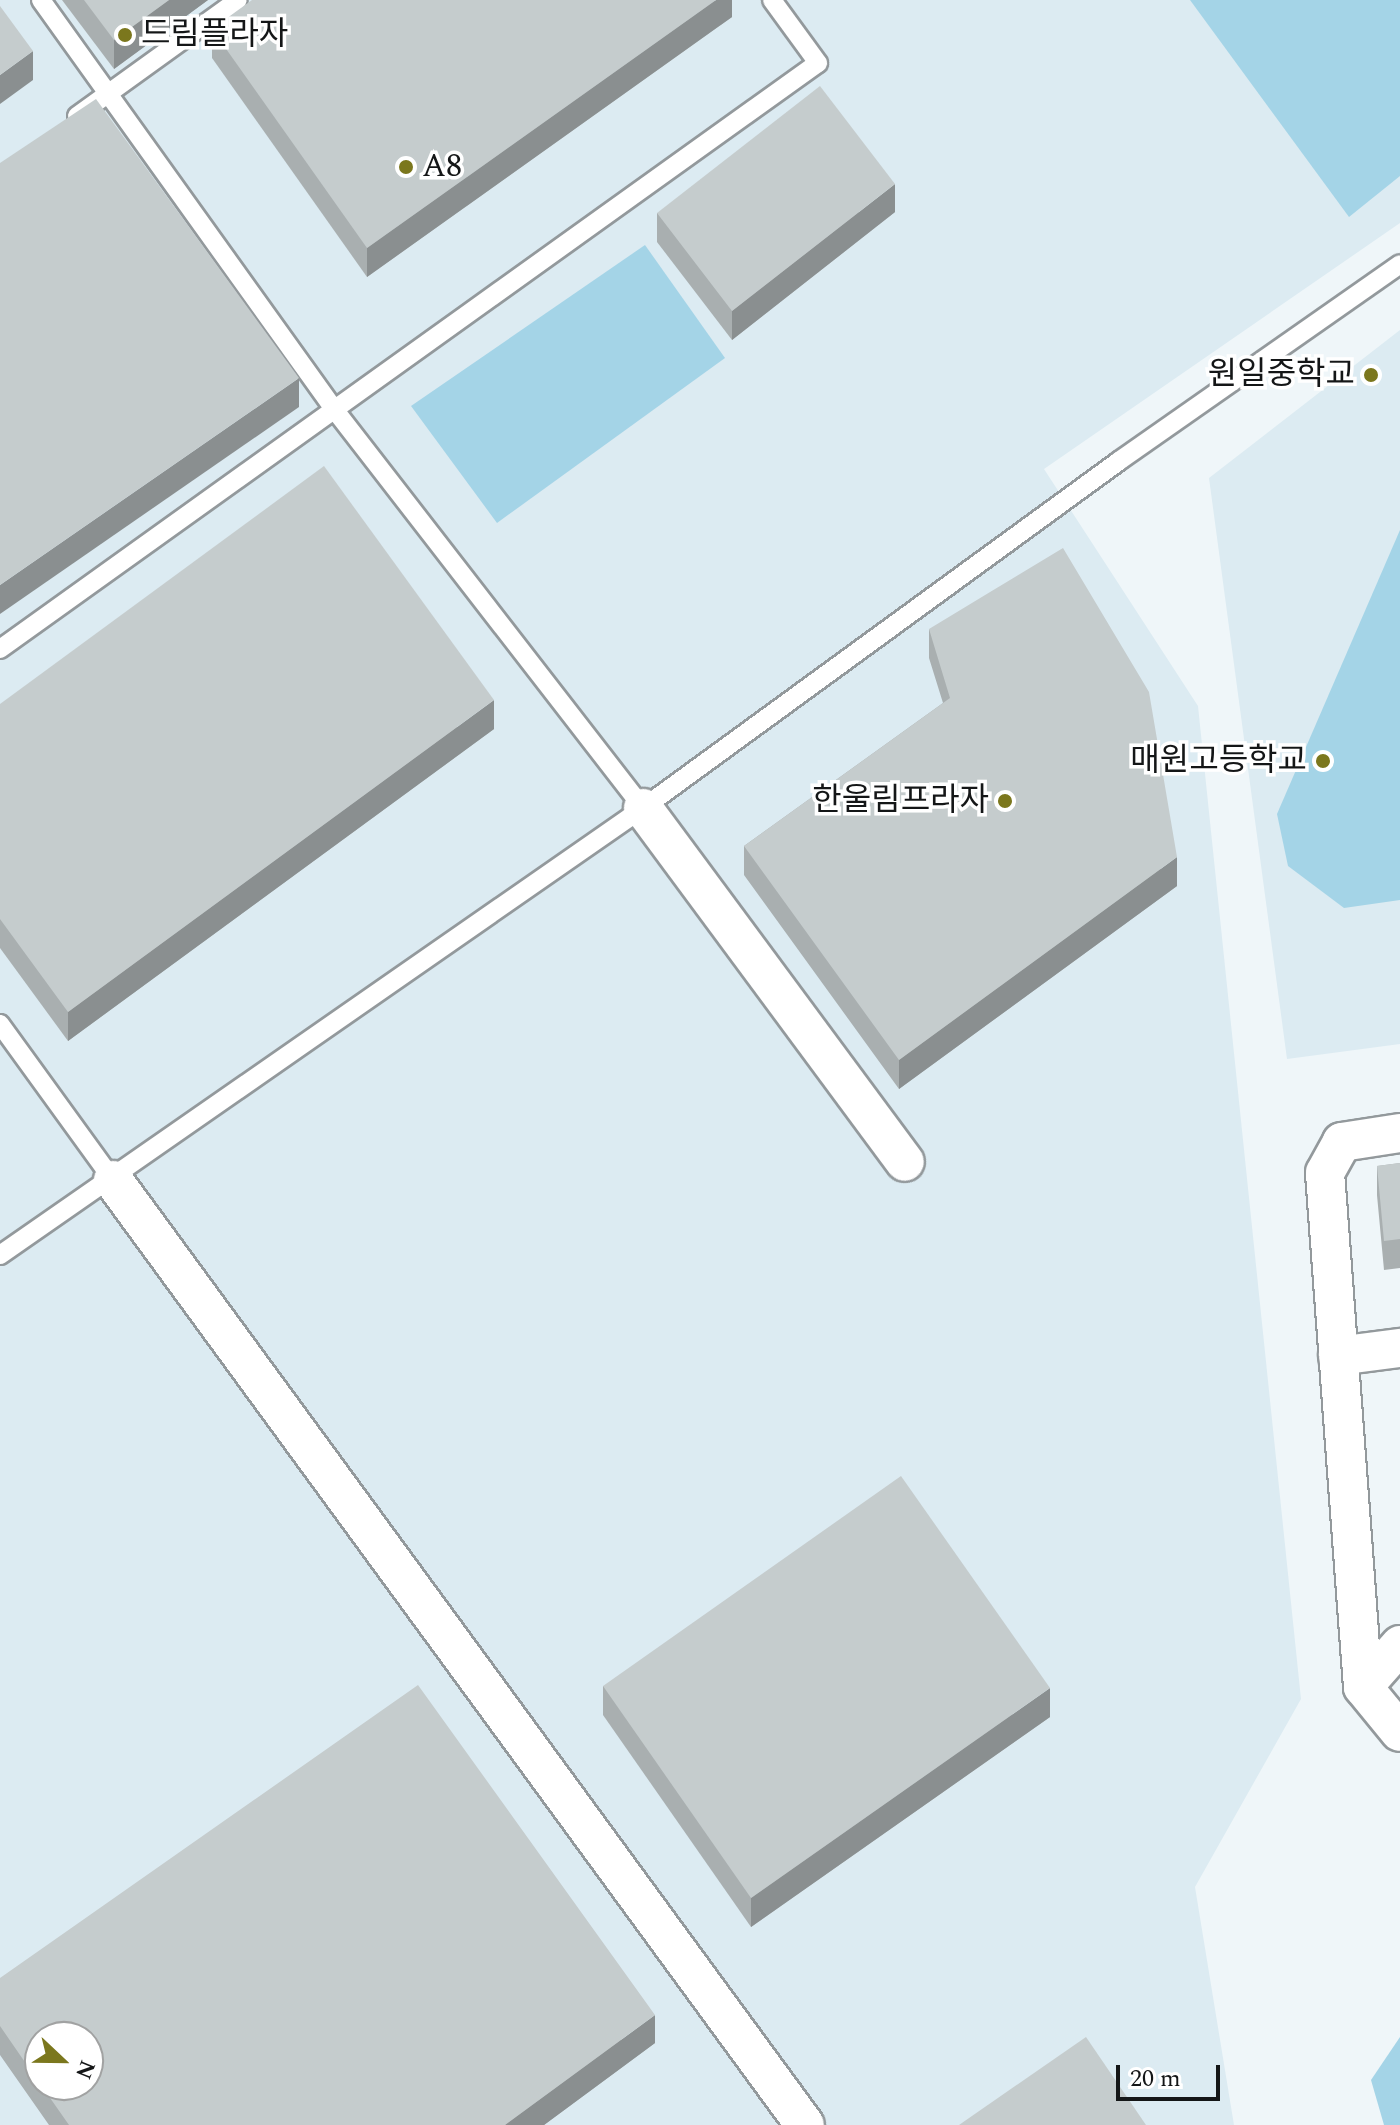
<!DOCTYPE html>
<html>
<head>
<meta charset="utf-8">
<style>
	body { margin:0 }
	#map { position:relative; width:1400px; height:2125px; overflow:hidden; background:#eff6f9; font-family:Spectral,"Noto Sans KR",serif }
	div>[style] { position:absolute }
	[style*='--x'] { left:calc(var(--x)*1px); top:calc(var(--y)*1px); width:calc(var(--w)*1px); rotate:calc(var(--a)*1deg) }
	.built>* { inset:0; background:#dcebf2 }
	.green>* { inset:0; background:#a4d4e7 }
	.roads { filter:drop-shadow(2px 0 #93999c) drop-shadow(-2px 0 #93999c) drop-shadow(0 2px #93999c) drop-shadow(0 -2px #93999c) }
	.service>* { height:18px; margin:-9px; padding:0 9px; transform-origin:9px; border-radius:9px; background:#fff }
	.minor>* { height:38px; margin:-19px; padding:0 19px; transform-origin:19px; border-radius:19px; background:#fff }
	.wall>* { inset:0; background:#a9afb0 }
	.shaded-wall>* { inset:0; background:#8a8f90 }
	.building>* { inset:0; background:#c5cccd }
	.dots>* { width:22px; height:22px; translate:-50% -50%; box-sizing:border-box; border:4px solid #fff; border-radius:50% }
	span { translate:-50% -50%; white-space:nowrap; text-align:center; line-height:1.15; -webkit-text-stroke:7px #fff; paint-order:stroke }
	.poi-label { font-size:32px; color:#141617 }
	.left { translate:0 -50%; text-align:left }
	.right { translate:-100% -50%; text-align:right }
	.north { position:absolute; left:24px; top:2021px; width:80px; height:80px; box-sizing:border-box; background:#fff; border:2px solid #a1a2a2; border-radius:50%; rotate:112deg; font-size:22px; font-weight:700; line-height:32px; text-align:center; color:#141617 }
	.north::after { content:''; display:block; margin:auto; width:28px; height:36px; background:#7b771d; clip-path:polygon(50% 0,100% 100%,50% 72%,0 100%) }
	.scale { position:absolute; left:1116px; top:2065px; width:104px; height:36px; box-sizing:border-box; border:4px solid #141617; border-top:0; padding-left:10px; font-size:24px; line-height:28px; white-space:nowrap; color:#141617; -webkit-text-stroke:6px #fff; paint-order:stroke }
</style>
</head>
<body>
<div id="map">
	<div class="built">
		<div style="clip-path:polygon(evenodd,0 0,1400px 0,1400px 223px,1044px 469px,1198px 706px,1301px 1699px,1195px 1887px,1234px 2125px,0 2125px,0 0,40px 2037px,88px 2037px,88px 2085px,40px 2085px,40px 2037px)"></div>
		<div style="clip-path:polygon(1400px 330px,1400px 1044px,1287px 1059px,1209px 478px)"></div>
	</div>
	<div class="green">
		<div style="clip-path:polygon(1190px 0,1400px 0,1400px 176px,1349px 217px)"></div>
		<div style="clip-path:polygon(645px 245px,725px 358px,497px 523px,411px 406px)"></div>
		<div style="clip-path:polygon(1400px 530px,1400px 900px,1344px 908px,1288px 866px,1277px 814px)"></div>
		<div style="clip-path:polygon(1400px 2037px,1400px 2125px,1384px 2125px,1371px 2080px)"></div>
	</div>
	<div class="roads">
		<div class="service">
			<div style="--x:41;--y:0;--w:503;--a:54.38"></div>
			<div style="--x:334;--y:409;--w:505;--a:52.24"></div>
			<div style="--x:77;--y:116;--w:198;--a:-35.8"></div>
			<div style="--x:0;--y:649;--w:1006;--a:-35.62"></div>
			<div style="--x:818;--y:63;--w:78;--a:-126.1"></div>
			<div style="--x:0;--y:1024;--w:193;--a:54.1"></div>
			<div style="--x:0;--y:1255;--w:783;--a:-34.81"></div>
			<div style="--x:643;--y:808;--w:589;--a:-36.09"></div>
			<div style="--x:1119;--y:461;--w:343;--a:-35"></div>
		</div>
		<div class="minor">
			<div style="--x:643;--y:808;--w:440;--a:53.5"></div>
			<div style="--x:1400;--y:1133;--w:59;--a:171.2"></div>
			<div style="--x:1342;--y:1142;--w:35;--a:119"></div>
			<div style="--x:1325;--y:1173;--w:515;--a:85.77"></div>
			<div style="--x:1363;--y:1687;--w:58;--a:50.6"></div>
			<div style="--x:113;--y:1180;--w:1171;--a:53.79"></div>
			<div style="--x:1338;--y:1356;--w:63;--a:-7.4"></div>
			<div style="--x:1363;--y:1687;--w:56;--a:-48.6"></div>
		</div>
	</div>
	<div class="wall">
		<div style="clip-path:polygon(62px 0,208px 0,114px 69px)"></div>
		<div style="clip-path:polygon(732px 0,732px 17px,367px 277px,212px 58px,212px 29px)"></div>
		<div style="clip-path:polygon(895px 212px,732px 340px,657px 242px,657px 213px)"></div>
		<div style="clip-path:polygon(929px 629px,1177px 886px,899px 1089px,744px 875px,744px 846px,943px 703px,929px 658px)"></div>
		<div style="clip-path:polygon(0 704px,494px 729px,68px 1041px,0 948px)"></div>
		<div style="clip-path:polygon(1400px 1163px,1400px 1268px,1384px 1270px,1377px 1195px,1377px 1166px)"></div>
		<div style="clip-path:polygon(603px 1686px,1050px 1717px,751px 1927px,603px 1715px)"></div>
		<div style="clip-path:polygon(evenodd,0 1978px,655px 2043px,544px 2125px,49px 2125px,0 2055px,0 1978px,40px 2037px,88px 2085px,40px 2085px,40px 2037px)"></div>
	</div>
	<div class="shaded-wall">
		<div style="clip-path:polygon(169px 0,208px 0,114px 69px,114px 40px)"></div>
		<div style="clip-path:polygon(716px 0,732px 0,732px 17px,367px 277px,367px 248px)"></div>
		<div style="clip-path:polygon(33px 51px,33px 80px,0 104px,0 75px)"></div>
		<div style="clip-path:polygon(895px 184px,895px 212px,732px 340px,732px 311px)"></div>
		<div style="clip-path:polygon(299px 378px,299px 407px,0 614px,0 585px)"></div>
		<div style="clip-path:polygon(494px 700px,494px 729px,68px 1041px,68px 1012px)"></div>
		<div style="clip-path:polygon(1177px 857px,1177px 886px,899px 1089px,899px 1060px)"></div>
		<div style="clip-path:polygon(1050px 1688px,1050px 1717px,751px 1927px,751px 1898px)"></div>
		<div style="clip-path:polygon(655px 2015px,655px 2043px,544px 2125px,505px 2125px)"></div>
	</div>
	<div class="building">
		<div style="clip-path:polygon(84px 0,169px 0,114px 40px)"></div>
		<div style="clip-path:polygon(252px 0,716px 0,367px 248px,212px 29px)"></div>
		<div style="clip-path:polygon(0 6px,33px 51px,0 75px)"></div>
		<div style="clip-path:polygon(820px 86px,895px 184px,732px 311px,657px 213px)"></div>
		<div style="clip-path:polygon(96px 99px,299px 378px,0 585px,0 163px)"></div>
		<div style="clip-path:polygon(324px 466px,494px 700px,68px 1012px,0 919px,0 704px)"></div>
		<div style="clip-path:polygon(1063px 548px,1149px 692px,1177px 857px,899px 1060px,744px 846px,950px 698px,929px 629px)"></div>
		<div style="clip-path:polygon(1400px 1163px,1400px 1239px,1384px 1241px,1377px 1166px)"></div>
		<div style="clip-path:polygon(901px 1476px,1050px 1688px,751px 1898px,603px 1686px)"></div>
		<div style="clip-path:polygon(418px 1685px,655px 2015px,505px 2125px,69px 2125px,41px 2085px,88px 2085px,88px 2037px,40px 2037px,40px 2084px,0 2026px,0 1978px)"></div>
		<div style="clip-path:polygon(1086px 2037px,1146px 2125px,959px 2125px)"></div>
	</div>
	<div class="dots">
		<div style="left:125px;top:35px;background:#7b771d"></div>
		<div style="left:406px;top:167px;background:#7b771d"></div>
		<div style="left:1371px;top:375px;background:#7b771d"></div>
		<div style="left:1323px;top:761px;background:#7b771d"></div>
		<div style="left:1005px;top:801px;background:#7b771d"></div>
	</div>
	<div class="poi-label">
		<span class="left" style="left:141px;top:35px">드림플라자</span>
		<span class="left" style="left:422px;top:167px">A8</span>
		<span class="right" style="left:1355px;top:375px">원일중학교</span>
		<span class="right" style="left:1307px;top:761px">매원고등학교</span>
		<span class="right" style="left:989px;top:801px">한울림프라자</span>
	</div>
	<div class="north">N</div>
	<div class="scale">20 m</div>
</div>
</body>
</html>
